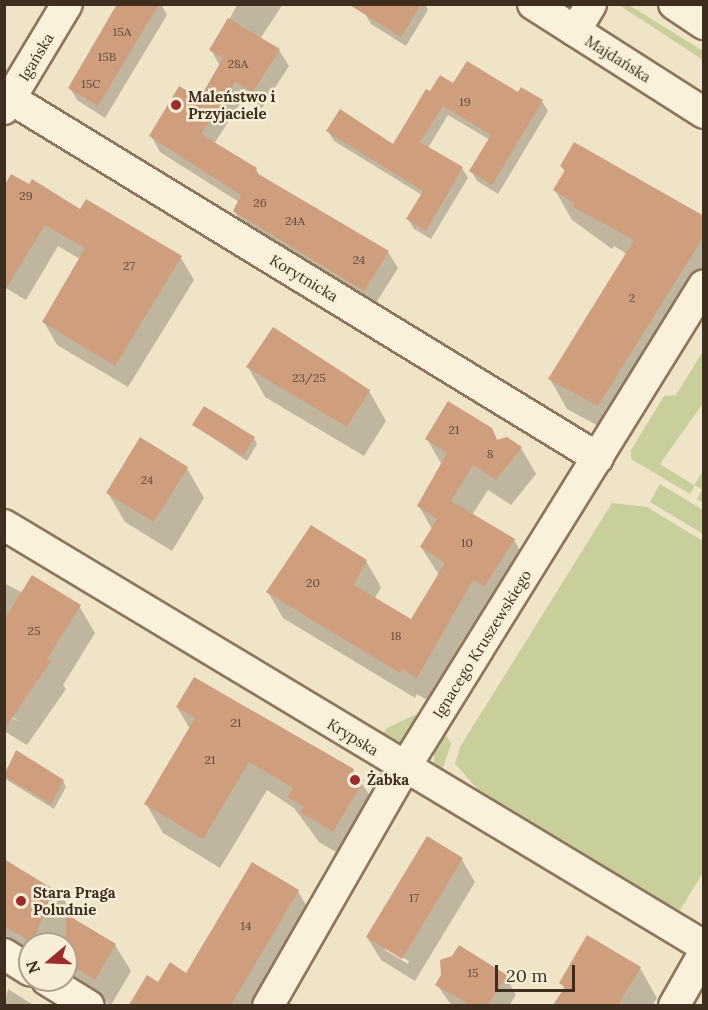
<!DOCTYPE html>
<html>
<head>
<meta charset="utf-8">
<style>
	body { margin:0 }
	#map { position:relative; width:708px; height:1010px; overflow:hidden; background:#f0e4c8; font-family:Lora,serif }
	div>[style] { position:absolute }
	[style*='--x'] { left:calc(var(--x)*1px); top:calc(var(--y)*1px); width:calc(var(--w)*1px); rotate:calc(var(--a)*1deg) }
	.green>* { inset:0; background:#c9cf9b }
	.shadow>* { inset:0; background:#0003 }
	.building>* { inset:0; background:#cf9f7d }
	.roads { filter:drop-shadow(2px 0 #8d765c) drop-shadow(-2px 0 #8d765c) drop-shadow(0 2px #8d765c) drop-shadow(0 -2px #8d765c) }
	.minor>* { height:30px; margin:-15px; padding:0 15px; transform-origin:15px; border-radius:15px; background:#faf1dc }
	.dots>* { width:16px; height:16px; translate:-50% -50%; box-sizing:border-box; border:3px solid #f7eed8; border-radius:50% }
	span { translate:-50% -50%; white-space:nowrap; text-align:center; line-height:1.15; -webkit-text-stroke:5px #f7eed8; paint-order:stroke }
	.number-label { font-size:12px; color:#624a37 }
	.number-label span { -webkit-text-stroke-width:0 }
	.street-label { font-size:15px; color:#3d2e20 }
	.poi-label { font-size:15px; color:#3d2e20; font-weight:700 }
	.left { translate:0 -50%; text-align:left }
	.frame { position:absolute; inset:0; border:6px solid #3d2e20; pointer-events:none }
	.north { position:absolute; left:18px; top:932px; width:60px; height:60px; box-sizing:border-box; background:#f7eed8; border:2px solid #ada18e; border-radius:50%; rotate:251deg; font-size:16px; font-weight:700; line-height:24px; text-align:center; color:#3d2e20 }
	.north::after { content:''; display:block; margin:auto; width:21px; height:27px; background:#9e2a2b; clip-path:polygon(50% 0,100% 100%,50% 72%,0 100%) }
	.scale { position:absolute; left:495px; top:965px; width:80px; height:27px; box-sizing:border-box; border:3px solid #3d2e20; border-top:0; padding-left:8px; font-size:18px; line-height:21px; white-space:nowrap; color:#3d2e20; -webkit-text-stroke:4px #f7eed8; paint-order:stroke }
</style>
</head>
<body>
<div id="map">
	<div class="green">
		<div style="clip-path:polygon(619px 5px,629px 5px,703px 51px,703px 60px)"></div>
		<div style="clip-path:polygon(703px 351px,703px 403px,660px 464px,694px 485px,703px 471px,703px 503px,697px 499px,702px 490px,695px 485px,690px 494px,631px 459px,631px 450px,664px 396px,676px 395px)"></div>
		<div style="clip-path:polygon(660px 484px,703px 510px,703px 534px,650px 502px)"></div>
		<div style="clip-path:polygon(612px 503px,647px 507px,703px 541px,703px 872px,681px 909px,673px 911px,482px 794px,455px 764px,460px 747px)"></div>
		<div style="clip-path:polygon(415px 715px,421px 719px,403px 742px,392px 745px,379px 739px,387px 728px)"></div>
		<div style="clip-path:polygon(445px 733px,451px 744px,442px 771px,434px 770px,434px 752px)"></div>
	</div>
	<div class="shadow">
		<div style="clip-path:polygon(118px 4px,161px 4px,167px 15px,105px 118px,77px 100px,70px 88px)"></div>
		<div style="clip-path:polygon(238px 4px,283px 4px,260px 39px,279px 50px,289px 66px,262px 108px,244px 97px,214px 144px,256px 169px,261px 178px,388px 252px,398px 268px,374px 306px,244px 227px,234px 211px,239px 202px,160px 152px,151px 136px,201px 100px,220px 66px,211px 50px)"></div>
		<div style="clip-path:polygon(366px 4px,425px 4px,428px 10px,406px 46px,371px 24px,365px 14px)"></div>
		<div style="clip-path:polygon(454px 85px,519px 94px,522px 89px,542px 101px,548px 111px,498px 194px,477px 181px,471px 171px,490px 140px,448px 115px,428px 148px,462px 168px,468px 178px,431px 239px,414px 229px,408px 219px,422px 195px,334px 141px,328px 131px,394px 146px,431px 93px)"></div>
		<div style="clip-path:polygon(561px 166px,704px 218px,704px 293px,615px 435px,567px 409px,550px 379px,627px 254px,614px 246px,612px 249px,572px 220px,555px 190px,565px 172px)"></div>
		<div style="clip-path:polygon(4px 191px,80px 212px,86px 201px,181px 258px,194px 280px,128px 387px,57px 345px,44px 322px,80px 259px,58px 246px,26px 300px,4px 287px)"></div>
		<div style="clip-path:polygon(248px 367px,369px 391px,386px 421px,364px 456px,265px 397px)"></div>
		<div style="clip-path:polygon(194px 425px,254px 438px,257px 444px,247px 461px)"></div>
		<div style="clip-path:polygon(491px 429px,498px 441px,521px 448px,536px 474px,511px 505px,488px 490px,472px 515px,514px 540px,529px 566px,499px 612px,488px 605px,432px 703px,417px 694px,415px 698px,283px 618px,268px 592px,366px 561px,381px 587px,375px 598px,411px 621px,439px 575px,421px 547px,432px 529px,419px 506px,442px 465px,427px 439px)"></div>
		<div style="clip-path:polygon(187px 468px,204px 498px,172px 551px,125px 522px,108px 493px)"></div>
		<div style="clip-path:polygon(4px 583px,23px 593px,79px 606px,95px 633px,63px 685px,66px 689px,27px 745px,4px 731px,4px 716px,19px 721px,4px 713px)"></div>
		<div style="clip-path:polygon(177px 707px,353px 770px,380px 811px,351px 861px,319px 842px,294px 808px,267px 790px,220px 868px,163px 833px,146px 804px,190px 729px)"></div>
		<div style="clip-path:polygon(17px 752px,63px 781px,66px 787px,54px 809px,7px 780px,4px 773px)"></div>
		<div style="clip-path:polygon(evenodd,462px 860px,475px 882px,415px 981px,381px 960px,367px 937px,462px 860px,385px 947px,409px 961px,408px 964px,385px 950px,385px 947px)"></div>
		<div style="clip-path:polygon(4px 861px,62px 896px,75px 920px,115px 945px,131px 971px,111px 1005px,66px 978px,66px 944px,30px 944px,30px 957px,4px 942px)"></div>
		<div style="clip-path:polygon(298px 891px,315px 921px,266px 1006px,136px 1006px,133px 1000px,159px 984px,187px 975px)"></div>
		<div style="clip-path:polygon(640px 968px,657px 998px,652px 1006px,555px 1006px,565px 990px,561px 983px)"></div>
		<div style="clip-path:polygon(506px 977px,516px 995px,509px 1006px,452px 1006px,437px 985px)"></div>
		<div style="clip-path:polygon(8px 989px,35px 1006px,4px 1006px)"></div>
	</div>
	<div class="building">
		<div style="clip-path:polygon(117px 4px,159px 4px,98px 106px,68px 88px)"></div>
		<div style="clip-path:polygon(348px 4px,421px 4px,401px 37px)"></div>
		<div style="clip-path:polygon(228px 18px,280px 49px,253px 92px,235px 82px,201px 134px,257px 168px,255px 172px,389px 251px,364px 291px,233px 211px,241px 195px,149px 136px,179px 86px,200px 98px,223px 58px,209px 50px)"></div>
		<div style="clip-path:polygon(467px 61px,518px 92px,521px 87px,543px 100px,492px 185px,469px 171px,491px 135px,443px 106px,420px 142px,463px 167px,426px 231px,406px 219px,423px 191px,326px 131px,340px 109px,393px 144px,426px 89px,430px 91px,440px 75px,453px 83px)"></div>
		<div style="clip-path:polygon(574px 142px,704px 216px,704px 236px,598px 406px,548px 379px,634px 240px,573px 207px,575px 204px,553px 190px,565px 170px,560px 166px)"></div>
		<div style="clip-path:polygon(11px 174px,29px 184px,32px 179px,80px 209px,86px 199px,182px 256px,115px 366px,42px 322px,85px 248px,45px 225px,4px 292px,4px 186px)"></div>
		<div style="clip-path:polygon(273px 327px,370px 390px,347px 427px,246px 367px)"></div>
		<div style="clip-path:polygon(448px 401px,492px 428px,497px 440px,507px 437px,522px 447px,496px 480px,473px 465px,451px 501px,515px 539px,484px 587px,473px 580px,417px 678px,402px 669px,400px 673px,266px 592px,311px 525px,367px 560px,354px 585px,411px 619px,445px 563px,420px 547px,437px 519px,417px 506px,447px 453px,425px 439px)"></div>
		<div style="clip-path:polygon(204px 406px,255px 437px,243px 456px,192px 425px)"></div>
		<div style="clip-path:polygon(140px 437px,188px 467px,154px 522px,106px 493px)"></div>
		<div style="clip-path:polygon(32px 575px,81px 605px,47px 659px,51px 661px,4px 730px,4px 620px)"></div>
		<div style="clip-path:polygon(194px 677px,354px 769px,352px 773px,364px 780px,333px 832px,300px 812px,304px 807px,287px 797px,293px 788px,249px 762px,203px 839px,144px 804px,195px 718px,176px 707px)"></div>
		<div style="clip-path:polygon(16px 750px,64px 780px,51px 804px,4px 776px)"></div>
		<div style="clip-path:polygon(427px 836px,463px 858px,402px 959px,366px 937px)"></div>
		<div style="clip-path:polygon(4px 859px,53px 889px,33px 943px,4px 926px)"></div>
		<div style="clip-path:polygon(252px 862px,299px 890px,231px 1005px,129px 1005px,147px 975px,158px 982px,170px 962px,186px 973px)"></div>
		<div style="clip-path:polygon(66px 914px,116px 944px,95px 980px,66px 962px)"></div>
		<div style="clip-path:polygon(587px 935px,641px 967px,618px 1005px,553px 1005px,565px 987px,559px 983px)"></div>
		<div style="clip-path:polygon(459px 945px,507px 975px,488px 1005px,470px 1005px,435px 985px,441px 975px,440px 960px,452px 956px)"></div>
	</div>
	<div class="roads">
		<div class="minor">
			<div style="--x:533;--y:4;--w:203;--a:32.5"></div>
			<div style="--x:674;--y:4;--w:36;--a:34"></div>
			<div style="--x:575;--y:31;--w:31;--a:-59"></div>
			<div style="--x:11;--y:99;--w:688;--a:31.45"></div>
			<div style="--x:4;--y:109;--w:122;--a:-59"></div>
			<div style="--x:4;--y:525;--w:817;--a:31.02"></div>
			<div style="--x:4;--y:954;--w:31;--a:32"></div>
			<div style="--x:47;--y:980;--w:49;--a:31.8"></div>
			<div style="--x:268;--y:1006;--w:273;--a:-60.2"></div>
			<div style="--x:404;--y:769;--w:569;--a:-58.21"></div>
			<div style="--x:674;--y:1006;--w:61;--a:-60.5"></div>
		</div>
	</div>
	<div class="dots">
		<div style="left:176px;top:105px;background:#9e2a2b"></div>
		<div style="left:355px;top:780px;background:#9e2a2b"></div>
		<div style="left:21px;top:901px;background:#9e2a2b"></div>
	</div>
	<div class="number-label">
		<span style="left:122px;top:32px">15A</span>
		<span style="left:107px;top:57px">15B</span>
		<span style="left:238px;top:64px">28A</span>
		<span style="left:91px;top:84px">15C</span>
		<span style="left:465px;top:102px">19</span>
		<span style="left:26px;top:196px">29</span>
		<span style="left:260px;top:203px">26</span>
		<span style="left:295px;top:221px">24A</span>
		<span style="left:359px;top:260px">24</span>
		<span style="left:129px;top:266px">27</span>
		<span style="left:632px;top:298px">2</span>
		<span style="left:309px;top:378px">23/25</span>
		<span style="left:454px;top:430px">21</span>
		<span style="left:490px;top:454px">8</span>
		<span style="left:147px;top:480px">24</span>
		<span style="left:467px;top:543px">10</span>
		<span style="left:313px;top:583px">20</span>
		<span style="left:34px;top:631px">25</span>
		<span style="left:396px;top:636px">18</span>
		<span style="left:236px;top:723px">21</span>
		<span style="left:210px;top:760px">21</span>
		<span style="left:414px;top:898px">17</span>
		<span style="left:246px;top:926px">14</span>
		<span style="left:473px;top:973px">15</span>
	</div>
	<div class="street-label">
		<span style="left:36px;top:57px;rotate:-59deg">Igańska</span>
		<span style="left:618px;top:59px;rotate:32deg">Majdańska</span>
		<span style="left:304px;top:278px;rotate:31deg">Korytnicka</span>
		<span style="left:482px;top:644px;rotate:-58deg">Ignacego Kruszewskiego</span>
		<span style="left:353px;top:737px;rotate:31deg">Krypska</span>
	</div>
	<div class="poi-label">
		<span class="left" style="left:188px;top:105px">Maleństwo i<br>Przyjaciele</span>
		<span class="left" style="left:367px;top:780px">Żabka</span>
		<span class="left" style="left:33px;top:901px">Stara Praga<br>Poludnie</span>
	</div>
	<div class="frame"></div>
	<div class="north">N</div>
	<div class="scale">20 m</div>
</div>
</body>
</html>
